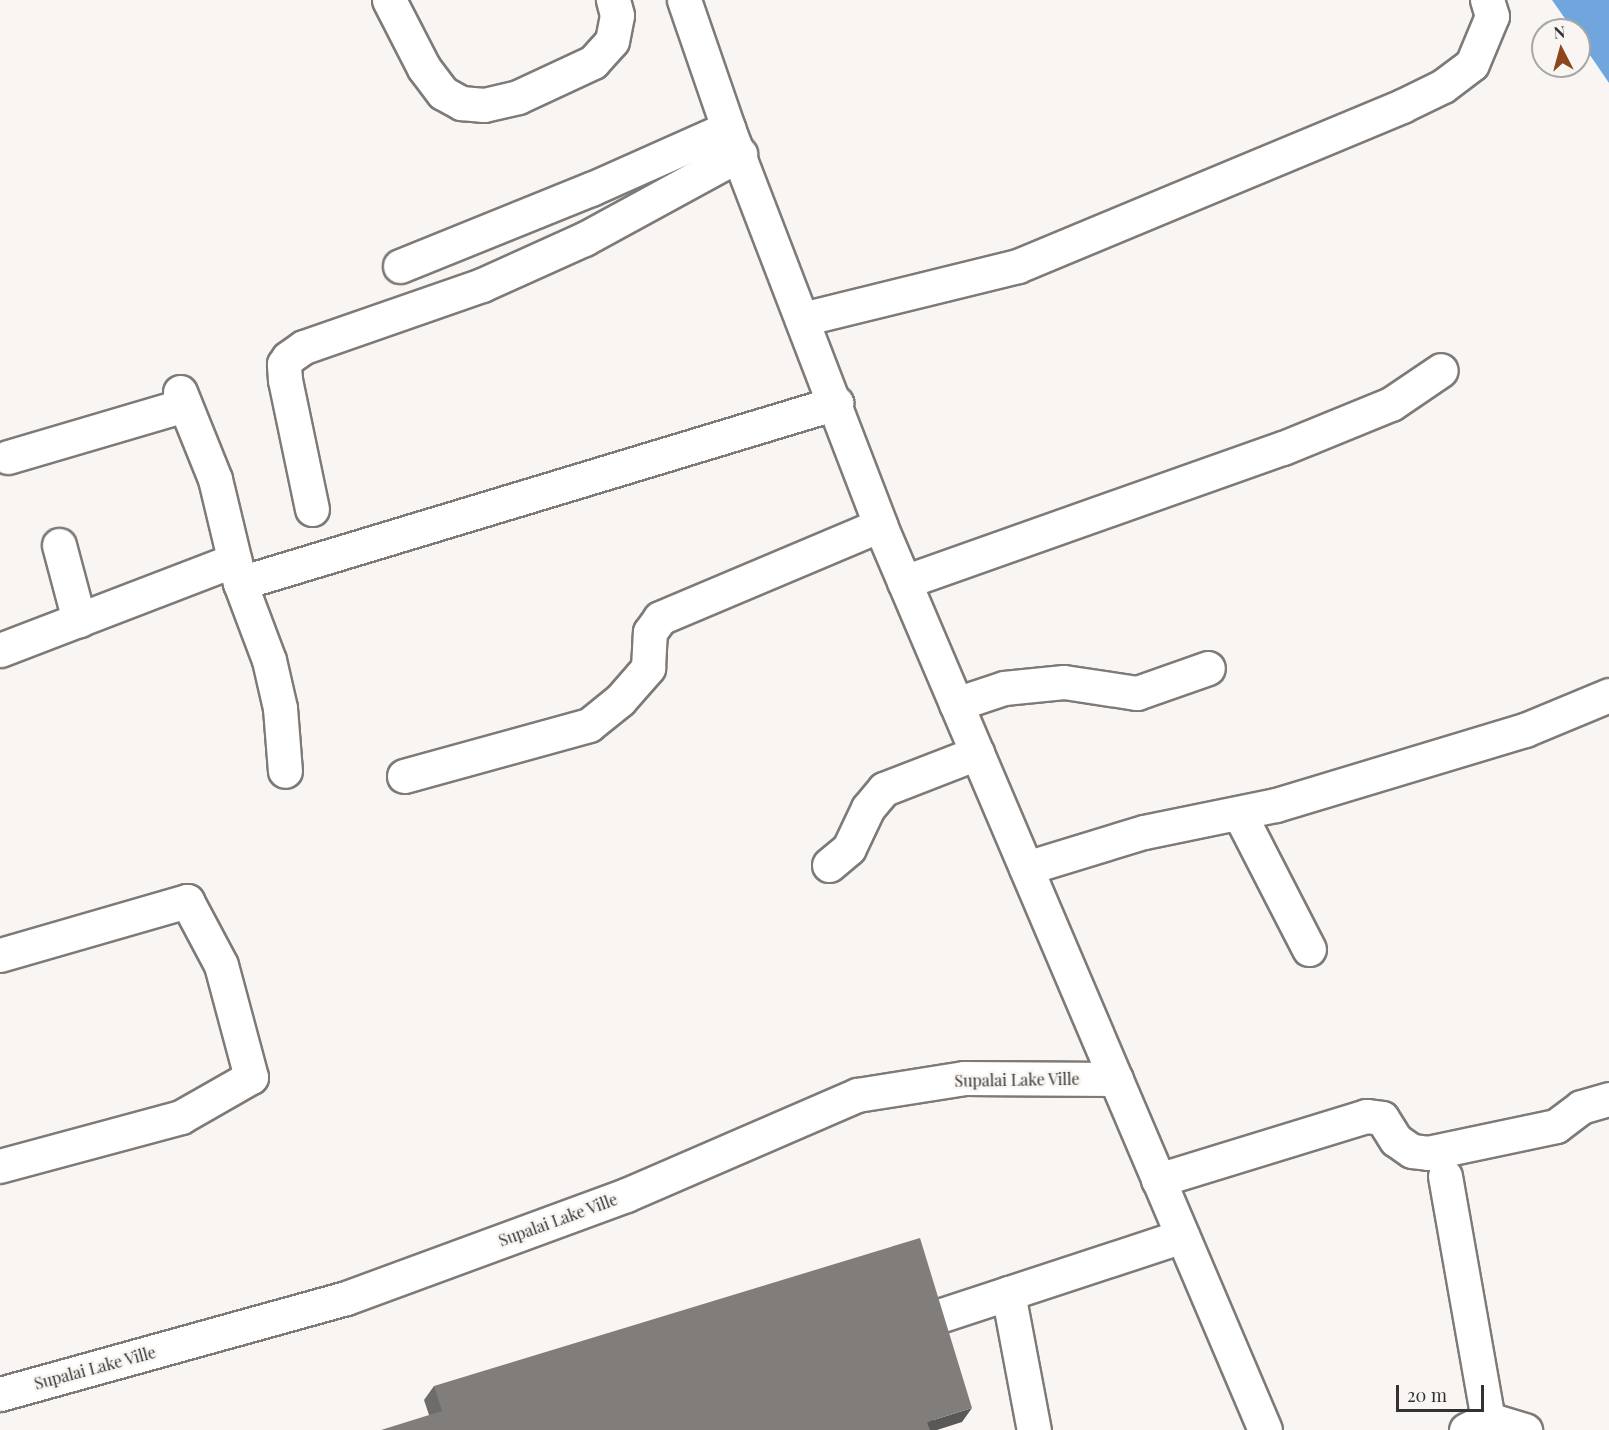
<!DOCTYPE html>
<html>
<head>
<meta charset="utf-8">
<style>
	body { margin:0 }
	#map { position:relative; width:1609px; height:1430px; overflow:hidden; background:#f8f5f2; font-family:"Playfair Display",serif }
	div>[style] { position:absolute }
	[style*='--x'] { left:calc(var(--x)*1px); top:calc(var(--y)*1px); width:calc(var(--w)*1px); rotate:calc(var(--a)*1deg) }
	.water>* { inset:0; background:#70a6dd }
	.roads { filter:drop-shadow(2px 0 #7d7a78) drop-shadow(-2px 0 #7d7a78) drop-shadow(0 2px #7d7a78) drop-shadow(0 -2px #7d7a78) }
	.minor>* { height:33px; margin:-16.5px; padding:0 16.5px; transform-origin:16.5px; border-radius:16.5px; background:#fff }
	.wall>* { inset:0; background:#6e6c6a }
	.shaded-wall>* { inset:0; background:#5a5856 }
	.building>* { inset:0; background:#807d7b }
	span { translate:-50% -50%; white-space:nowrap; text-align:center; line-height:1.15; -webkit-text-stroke:4.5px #f8f5f2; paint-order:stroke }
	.street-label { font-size:16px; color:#333231 }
	.north { position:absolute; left:1531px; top:18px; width:60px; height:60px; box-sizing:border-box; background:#f8f5f2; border:2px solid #a9a7a5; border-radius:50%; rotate:354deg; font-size:16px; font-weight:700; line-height:24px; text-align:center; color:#333231 }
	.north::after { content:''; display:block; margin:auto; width:21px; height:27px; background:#8b461c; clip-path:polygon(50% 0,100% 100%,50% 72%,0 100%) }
	.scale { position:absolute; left:1396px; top:1385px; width:88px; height:27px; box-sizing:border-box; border:3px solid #333231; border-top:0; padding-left:8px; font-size:18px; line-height:21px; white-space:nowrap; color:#333231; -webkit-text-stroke:4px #f8f5f2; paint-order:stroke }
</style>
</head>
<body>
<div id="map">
	<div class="water">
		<div style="clip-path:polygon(1552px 0,1609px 0,1609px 83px,1579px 39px,1579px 30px,1573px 30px)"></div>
	</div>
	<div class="roads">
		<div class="minor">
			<div style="--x:389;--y:0;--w:76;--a:62.8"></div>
			<div style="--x:424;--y:68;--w:31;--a:53"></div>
			<div style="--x:443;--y:93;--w:21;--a:29"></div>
			<div style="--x:461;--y:103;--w:23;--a:5"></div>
			<div style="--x:484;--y:105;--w:35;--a:-13"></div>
			<div style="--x:518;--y:97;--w:83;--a:-25"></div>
			<div style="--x:593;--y:62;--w:28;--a:-48"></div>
			<div style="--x:612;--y:41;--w:26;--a:-79"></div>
			<div style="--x:617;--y:15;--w:16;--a:-105"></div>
			<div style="--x:684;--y:0;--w:135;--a:71"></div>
			<div style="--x:728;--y:128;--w:425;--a:69"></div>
			<div style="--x:880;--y:525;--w:983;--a:66.95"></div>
			<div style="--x:400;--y:266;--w:206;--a:-22"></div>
			<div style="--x:591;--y:189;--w:150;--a:-24"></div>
			<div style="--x:802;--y:319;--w:222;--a:-13.8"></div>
			<div style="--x:1018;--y:266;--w:416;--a:-22.6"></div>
			<div style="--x:1402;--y:106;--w:46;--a:-26"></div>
			<div style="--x:1443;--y:86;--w:36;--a:-37"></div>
			<div style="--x:1472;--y:64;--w:52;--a:-67.4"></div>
			<div style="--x:1492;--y:16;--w:17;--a:-107"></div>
			<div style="--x:180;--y:392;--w:94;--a:68.1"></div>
			<div style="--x:215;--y:479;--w:107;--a:76.5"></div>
			<div style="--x:240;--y:583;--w:82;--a:69.4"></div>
			<div style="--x:269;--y:660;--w:49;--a:77.1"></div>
			<div style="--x:280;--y:708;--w:63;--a:85.5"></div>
			<div style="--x:8;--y:457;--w:184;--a:-16.4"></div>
			<div style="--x:312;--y:509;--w:132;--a:-101.8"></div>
			<div style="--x:285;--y:380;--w:16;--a:-94"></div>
			<div style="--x:284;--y:364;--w:7;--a:-56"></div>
			<div style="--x:288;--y:358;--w:19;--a:-35"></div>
			<div style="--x:304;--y:347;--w:188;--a:-19.2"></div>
			<div style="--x:482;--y:285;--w:112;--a:-24.3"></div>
			<div style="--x:584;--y:239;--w:178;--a:-28.6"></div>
			<div style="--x:59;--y:545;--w:78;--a:75.1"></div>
			<div style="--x:904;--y:582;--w:402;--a:-19.5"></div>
			<div style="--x:1283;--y:448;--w:117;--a:-22.2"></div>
			<div style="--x:1391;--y:404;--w:60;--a:-34.2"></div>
			<div style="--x:240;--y:583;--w:623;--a:-16.81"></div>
			<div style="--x:0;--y:650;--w:251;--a:-21"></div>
			<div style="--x:956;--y:704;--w:51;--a:-18.4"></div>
			<div style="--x:1004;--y:688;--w:60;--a:-5.7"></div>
			<div style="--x:1064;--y:682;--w:74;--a:8.6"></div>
			<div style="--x:1137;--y:693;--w:75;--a:-19.4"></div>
			<div style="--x:404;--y:776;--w:192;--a:-15.4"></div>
			<div style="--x:589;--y:725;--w:40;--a:-39"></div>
			<div style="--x:620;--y:700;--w:43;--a:-48.8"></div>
			<div style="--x:648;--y:668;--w:36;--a:-87"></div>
			<div style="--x:650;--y:632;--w:17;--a:-54"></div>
			<div style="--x:660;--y:618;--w:239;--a:-22.9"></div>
			<div style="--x:1239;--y:813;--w:153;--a:62.8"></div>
			<div style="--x:829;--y:865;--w:26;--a:-40"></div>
			<div style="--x:849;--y:848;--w:44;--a:-64.6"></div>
			<div style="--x:868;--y:808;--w:25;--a:-50"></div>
			<div style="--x:884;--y:789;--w:100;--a:-21.2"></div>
			<div style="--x:1026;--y:868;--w:123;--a:-17"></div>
			<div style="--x:1144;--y:832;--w:135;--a:-11.6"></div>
			<div style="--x:1276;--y:805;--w:260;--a:-16.8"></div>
			<div style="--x:1525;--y:730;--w:91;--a:-22.6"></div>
			<div style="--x:0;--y:955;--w:195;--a:-16.1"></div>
			<div style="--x:187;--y:901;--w:72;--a:62"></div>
			<div style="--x:221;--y:965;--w:116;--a:75"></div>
			<div style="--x:251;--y:1077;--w:81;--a:150.3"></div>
			<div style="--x:181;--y:1117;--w:188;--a:164.9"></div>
			<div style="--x:1445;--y:1176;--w:247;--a:80"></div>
			<div style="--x:1158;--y:1180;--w:218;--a:-17.1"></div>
			<div style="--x:1366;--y:1116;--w:16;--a:7"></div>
			<div style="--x:1382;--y:1118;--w:26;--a:58"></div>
			<div style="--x:1396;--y:1140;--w:19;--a:35"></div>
			<div style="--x:1412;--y:1151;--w:16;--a:7"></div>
			<div style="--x:1428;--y:1153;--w:131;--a:-11.9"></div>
			<div style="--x:1556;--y:1126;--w:31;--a:-37"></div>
			<div style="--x:1581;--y:1107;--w:29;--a:-16"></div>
			<div style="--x:1008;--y:1293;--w:139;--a:79.3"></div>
			<div style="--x:942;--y:1315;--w:253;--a:-18.2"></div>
			<div style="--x:0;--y:1394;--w:359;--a:-15.5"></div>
			<div style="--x:346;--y:1298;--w:298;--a:-20.2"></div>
			<div style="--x:626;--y:1195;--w:252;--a:-23.4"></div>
			<div style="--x:857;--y:1095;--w:108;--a:-9"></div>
			<div style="--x:964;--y:1078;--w:152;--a:0.4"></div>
			<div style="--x:1466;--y:1430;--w:25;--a:-27"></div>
			<div style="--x:1488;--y:1419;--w:39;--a:17"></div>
		</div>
	</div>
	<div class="wall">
		<div style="clip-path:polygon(434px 1386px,962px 1422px,429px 1415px,424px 1400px)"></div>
	</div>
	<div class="shaded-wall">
		<div style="clip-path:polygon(972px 1408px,962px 1422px,937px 1430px,921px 1430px,927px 1422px)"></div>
	</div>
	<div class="building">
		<div style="clip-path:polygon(920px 1238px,972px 1408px,927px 1422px,930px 1430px,381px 1430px,442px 1411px,434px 1386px)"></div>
	</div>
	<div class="street-label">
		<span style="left:1017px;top:1080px;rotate:-1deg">Supalai Lake Ville</span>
		<span style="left:558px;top:1220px;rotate:-20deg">Supalai Lake Ville</span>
		<span style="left:95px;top:1368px;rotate:-15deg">Supalai Lake Ville</span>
	</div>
	<div class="north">N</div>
	<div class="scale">20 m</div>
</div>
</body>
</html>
